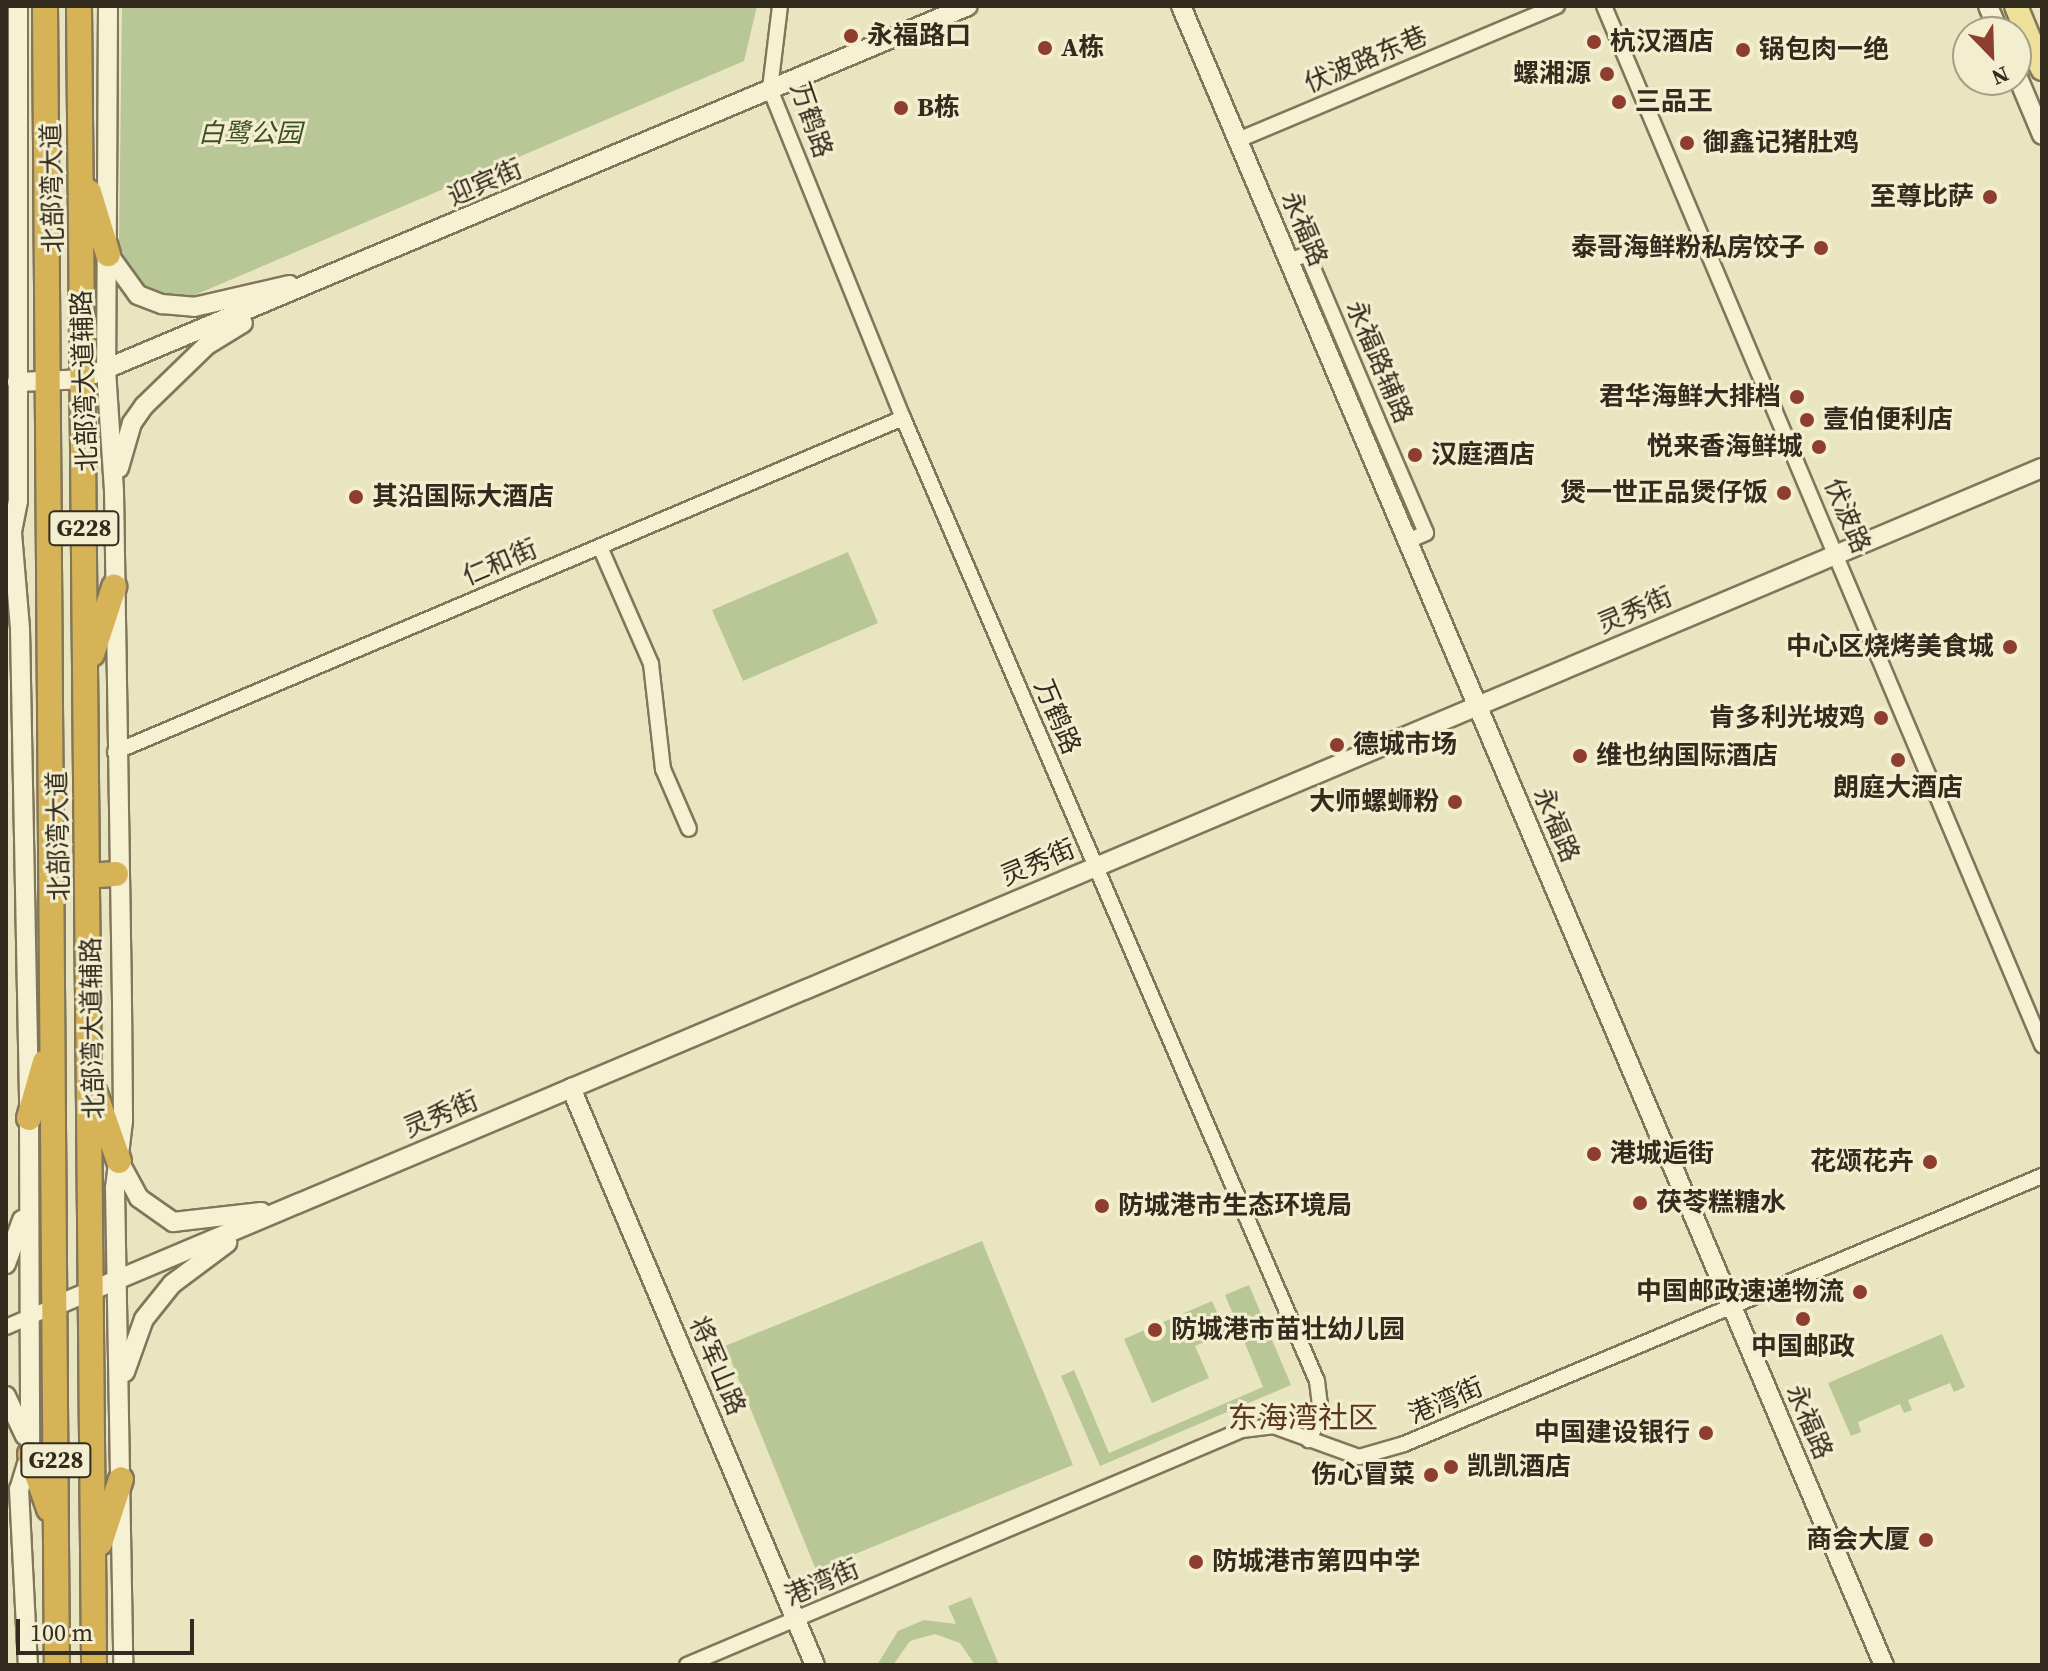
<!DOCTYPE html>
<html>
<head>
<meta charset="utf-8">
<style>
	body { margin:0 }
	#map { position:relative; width:2048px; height:1671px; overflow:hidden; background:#eae5c1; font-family:"Source Serif 4","Noto Sans SC",serif }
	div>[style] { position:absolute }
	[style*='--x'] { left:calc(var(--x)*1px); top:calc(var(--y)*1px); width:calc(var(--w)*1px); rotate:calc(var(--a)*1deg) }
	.green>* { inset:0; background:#b9c796 }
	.roads { filter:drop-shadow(2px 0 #82765a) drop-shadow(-2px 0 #82765a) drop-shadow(0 2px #82765a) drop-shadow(0 -2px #82765a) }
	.street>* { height:14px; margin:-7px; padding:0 7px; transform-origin:7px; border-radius:7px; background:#f6f1d3 }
	.secondary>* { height:18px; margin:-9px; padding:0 9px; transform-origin:9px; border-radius:9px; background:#f6f1d3 }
	.primary>* { height:22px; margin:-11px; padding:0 11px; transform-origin:11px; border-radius:11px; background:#ece09a }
	.highway>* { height:24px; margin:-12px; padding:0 12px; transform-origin:12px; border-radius:12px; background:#d5b356 }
	.dots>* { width:22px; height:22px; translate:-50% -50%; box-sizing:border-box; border:4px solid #f2eecf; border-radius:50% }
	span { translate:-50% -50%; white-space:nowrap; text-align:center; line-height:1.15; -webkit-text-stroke:6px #f2eecf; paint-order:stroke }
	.shield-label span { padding:2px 6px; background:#f2eecf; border:2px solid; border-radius:6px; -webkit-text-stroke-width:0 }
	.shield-label { font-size:24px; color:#332b1d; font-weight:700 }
	.poi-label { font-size:26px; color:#332b1d; font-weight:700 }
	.left { translate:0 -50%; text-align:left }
	.right { translate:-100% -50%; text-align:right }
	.street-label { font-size:26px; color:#332b1d }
	.park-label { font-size:26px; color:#3c4e25; font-style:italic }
	.quarter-label { font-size:30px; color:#5c371f }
	.frame { position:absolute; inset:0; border:8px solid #332b1d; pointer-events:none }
	.north { position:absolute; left:1952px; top:16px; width:80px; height:80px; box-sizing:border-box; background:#f2eecf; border:2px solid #a6a088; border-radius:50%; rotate:157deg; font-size:22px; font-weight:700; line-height:32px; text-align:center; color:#332b1d }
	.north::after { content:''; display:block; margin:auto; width:28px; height:36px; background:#8d3e2e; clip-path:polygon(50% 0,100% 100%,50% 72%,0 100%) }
	.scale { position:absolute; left:16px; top:1619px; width:178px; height:36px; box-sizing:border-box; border:4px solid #332b1d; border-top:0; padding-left:10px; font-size:24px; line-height:28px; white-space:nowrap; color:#332b1d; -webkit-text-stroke:6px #f2eecf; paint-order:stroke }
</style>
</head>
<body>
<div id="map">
	<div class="green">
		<div style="clip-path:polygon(122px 6px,757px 6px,744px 61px,190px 297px,164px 296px,144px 286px,128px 269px,119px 242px)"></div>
		<div style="clip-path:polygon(848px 552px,878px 623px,743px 681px,712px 610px)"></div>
		<div style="clip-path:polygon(982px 1241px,1073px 1465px,816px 1570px,725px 1346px)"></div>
		<div style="clip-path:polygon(1249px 1285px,1291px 1385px,1100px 1466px,1061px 1376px,1074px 1370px,1109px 1453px,1263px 1387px,1225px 1295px)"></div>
		<div style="clip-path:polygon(1212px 1301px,1226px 1333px,1195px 1346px,1209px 1378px,1152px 1403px,1124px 1339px)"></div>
		<div style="clip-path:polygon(1942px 1334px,1965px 1387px,1954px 1392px,1950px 1383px,1908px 1400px,1912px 1410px,1904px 1413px,1900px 1404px,1858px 1422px,1861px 1432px,1851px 1436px,1828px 1383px)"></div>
		<div style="clip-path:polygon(971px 1597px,999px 1665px,975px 1665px,960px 1643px,935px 1634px,910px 1641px,893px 1665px,877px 1665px,898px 1631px,924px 1620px,956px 1624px,948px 1606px)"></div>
	</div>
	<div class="roads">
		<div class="street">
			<div style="--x:780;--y:6;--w:84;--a:96.9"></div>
			<div style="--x:770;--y:89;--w:355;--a:68"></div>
			<div style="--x:903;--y:418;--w:1048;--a:66.74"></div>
			<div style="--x:1317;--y:1381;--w:33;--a:83"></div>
			<div style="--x:1321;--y:1414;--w:29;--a:115"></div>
			<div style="--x:1604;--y:6;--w:1128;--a:67.14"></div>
			<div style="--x:1238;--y:140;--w:346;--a:-22.8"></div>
			<div style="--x:1289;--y:261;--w:19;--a:-21"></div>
			<div style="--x:1307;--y:254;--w:179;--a:67"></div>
			<div style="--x:1377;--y:419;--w:124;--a:66.7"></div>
			<div style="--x:1426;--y:533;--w:20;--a:156"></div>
			<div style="--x:600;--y:547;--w:128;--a:66.4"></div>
			<div style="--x:651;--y:664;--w:106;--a:83.5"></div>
			<div style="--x:663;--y:769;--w:65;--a:66.6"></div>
			<div style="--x:115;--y:752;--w:856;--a:-22.97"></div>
			<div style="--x:6;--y:1327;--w:53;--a:-23.2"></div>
			<div style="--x:687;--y:1665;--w:603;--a:-22.95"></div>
			<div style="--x:1242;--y:1430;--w:31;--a:-7"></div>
			<div style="--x:1273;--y:1426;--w:91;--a:19.8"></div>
			<div style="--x:1359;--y:1457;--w:47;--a:-16.1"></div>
			<div style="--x:1404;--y:1444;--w:692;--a:-22.79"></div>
		</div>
		<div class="secondary">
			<div style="--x:18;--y:6;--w:495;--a:90"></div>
			<div style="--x:18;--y:501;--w:33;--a:101"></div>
			<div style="--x:12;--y:533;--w:96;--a:85.2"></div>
			<div style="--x:20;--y:629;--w:489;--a:88.9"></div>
			<div style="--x:29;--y:1118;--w:336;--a:89.8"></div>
			<div style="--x:30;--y:1454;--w:37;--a:107"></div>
			<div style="--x:19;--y:1489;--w:176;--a:87.1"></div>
			<div style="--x:108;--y:6;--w:364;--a:90.3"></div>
			<div style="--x:106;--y:370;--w:121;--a:86.2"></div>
			<div style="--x:114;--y:491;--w:511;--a:89.1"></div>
			<div style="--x:122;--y:1002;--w:119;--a:89.5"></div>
			<div style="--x:123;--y:1121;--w:67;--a:96.8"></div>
			<div style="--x:115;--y:1188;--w:477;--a:89"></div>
			<div style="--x:1181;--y:6;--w:1802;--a:67.04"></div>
			<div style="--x:1988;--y:6;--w:28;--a:67"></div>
			<div style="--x:2016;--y:73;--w:67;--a:67.2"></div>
			<div style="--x:109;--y:255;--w:49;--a:54.1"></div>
			<div style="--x:138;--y:295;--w:26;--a:21"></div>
			<div style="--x:162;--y:304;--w:32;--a:5"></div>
			<div style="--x:194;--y:307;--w:98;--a:-12.9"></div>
			<div style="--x:17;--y:382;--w:65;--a:-2.6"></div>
			<div style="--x:82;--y:379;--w:961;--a:-22.83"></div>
			<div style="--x:119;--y:468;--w:47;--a:-73.9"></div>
			<div style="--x:132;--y:423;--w:21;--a:-55"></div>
			<div style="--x:144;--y:406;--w:88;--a:-44.1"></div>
			<div style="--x:207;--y:345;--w:42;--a:-31.4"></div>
			<div style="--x:571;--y:1088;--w:626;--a:67.08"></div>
			<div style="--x:119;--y:1161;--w:42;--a:61.6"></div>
			<div style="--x:139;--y:1198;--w:42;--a:35.2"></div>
			<div style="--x:173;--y:1222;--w:89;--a:-6.5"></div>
			<div style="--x:6;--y:1264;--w:47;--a:-70"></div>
			<div style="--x:55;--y:1306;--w:2156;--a:-22.87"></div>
			<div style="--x:125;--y:1372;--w:56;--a:-70.3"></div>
			<div style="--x:144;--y:1319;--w:45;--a:-51.3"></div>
			<div style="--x:172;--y:1284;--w:69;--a:-36.7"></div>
			<div style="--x:6;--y:1396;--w:44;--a:64.6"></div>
		</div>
		<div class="primary">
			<div style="--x:2016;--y:6;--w:68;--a:67.6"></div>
		</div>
		<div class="highway">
			<div style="--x:45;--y:6;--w:1659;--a:89.59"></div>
			<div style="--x:79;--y:6;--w:1659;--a:89.48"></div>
			<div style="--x:89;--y:192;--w:65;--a:73"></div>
			<div style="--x:92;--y:654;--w:71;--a:-71.8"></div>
			<div style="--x:87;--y:876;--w:29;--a:-4"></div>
			<div style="--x:95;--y:1093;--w:72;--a:70.6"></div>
			<div style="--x:29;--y:1118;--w:58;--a:-74.1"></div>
			<div style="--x:30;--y:1454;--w:58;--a:70.9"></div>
			<div style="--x:100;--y:1543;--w:67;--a:-71.8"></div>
		</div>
	</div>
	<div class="dots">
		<div style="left:851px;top:36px;background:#8d3e2e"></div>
		<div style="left:1594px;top:42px;background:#8d3e2e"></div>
		<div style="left:1045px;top:48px;background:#8d3e2e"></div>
		<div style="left:1743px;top:50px;background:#8d3e2e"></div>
		<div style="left:1607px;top:74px;background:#8d3e2e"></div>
		<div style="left:1619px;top:102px;background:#8d3e2e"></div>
		<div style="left:901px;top:108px;background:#8d3e2e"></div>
		<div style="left:1687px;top:143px;background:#8d3e2e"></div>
		<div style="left:1990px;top:197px;background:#8d3e2e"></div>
		<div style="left:1821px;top:248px;background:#8d3e2e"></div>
		<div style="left:1797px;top:397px;background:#8d3e2e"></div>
		<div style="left:1807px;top:420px;background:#8d3e2e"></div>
		<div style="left:1819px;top:447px;background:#8d3e2e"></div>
		<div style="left:1415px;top:455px;background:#8d3e2e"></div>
		<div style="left:1784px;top:493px;background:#8d3e2e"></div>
		<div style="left:356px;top:497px;background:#8d3e2e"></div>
		<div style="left:2010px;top:647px;background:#8d3e2e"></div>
		<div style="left:1881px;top:718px;background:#8d3e2e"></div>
		<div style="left:1337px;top:745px;background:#8d3e2e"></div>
		<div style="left:1580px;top:756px;background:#8d3e2e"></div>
		<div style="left:1898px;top:760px;background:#8d3e2e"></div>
		<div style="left:1455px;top:802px;background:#8d3e2e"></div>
		<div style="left:1594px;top:1154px;background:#8d3e2e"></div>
		<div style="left:1930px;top:1162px;background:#8d3e2e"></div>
		<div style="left:1640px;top:1203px;background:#8d3e2e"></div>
		<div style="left:1102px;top:1206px;background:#8d3e2e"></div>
		<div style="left:1860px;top:1292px;background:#8d3e2e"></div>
		<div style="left:1803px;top:1319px;background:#8d3e2e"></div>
		<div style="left:1155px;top:1330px;background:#8d3e2e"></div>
		<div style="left:1706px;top:1433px;background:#8d3e2e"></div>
		<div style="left:1451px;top:1467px;background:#8d3e2e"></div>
		<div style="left:1431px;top:1475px;background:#8d3e2e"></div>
		<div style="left:1926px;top:1540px;background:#8d3e2e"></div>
		<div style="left:1196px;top:1562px;background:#8d3e2e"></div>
	</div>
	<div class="shield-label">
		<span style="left:84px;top:528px">G228</span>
		<span style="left:56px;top:1460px">G228</span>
	</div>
	<div class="poi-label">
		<span class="left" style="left:867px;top:36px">永福路口</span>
		<span class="left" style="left:1610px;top:42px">杭汉酒店</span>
		<span class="left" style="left:1061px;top:48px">A栋</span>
		<span class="left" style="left:1759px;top:50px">锅包肉一绝</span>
		<span class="right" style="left:1591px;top:74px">螺湘源</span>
		<span class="left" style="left:1635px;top:102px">三品王</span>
		<span class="left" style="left:917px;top:108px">B栋</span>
		<span class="left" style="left:1703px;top:143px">御鑫记猪肚鸡</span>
		<span class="right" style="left:1974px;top:197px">至尊比萨</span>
		<span class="right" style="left:1805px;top:248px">泰哥海鲜粉私房饺子</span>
		<span class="right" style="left:1781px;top:397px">君华海鲜大排档</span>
		<span class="left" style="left:1823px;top:420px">壹伯便利店</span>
		<span class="right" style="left:1803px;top:447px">悦来香海鲜城</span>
		<span class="left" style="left:1431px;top:455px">汉庭酒店</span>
		<span class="right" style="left:1768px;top:493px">煲一世正品煲仔饭</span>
		<span class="left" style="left:372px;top:497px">其沿国际大酒店</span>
		<span class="right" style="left:1994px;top:647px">中心区烧烤美食城</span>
		<span class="right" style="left:1865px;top:718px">肯多利光坡鸡</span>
		<span class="left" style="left:1353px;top:745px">德城市场</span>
		<span class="left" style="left:1596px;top:756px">维也纳国际酒店</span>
		<span style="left:1898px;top:788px">朗庭大酒店</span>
		<span class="right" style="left:1439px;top:802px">大师螺蛳粉</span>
		<span class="left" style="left:1610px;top:1154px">港城逅街</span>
		<span class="right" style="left:1914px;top:1162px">花颂花卉</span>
		<span class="left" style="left:1656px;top:1203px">茯苓糕糖水</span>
		<span class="left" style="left:1118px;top:1206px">防城港市生态环境局</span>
		<span class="right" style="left:1844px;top:1292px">中国邮政速递物流</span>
		<span class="left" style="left:1171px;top:1330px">防城港市苗壮幼儿园</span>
		<span style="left:1803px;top:1347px">中国邮政</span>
		<span class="right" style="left:1690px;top:1433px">中国建设银行</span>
		<span class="left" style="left:1467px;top:1467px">凯凯酒店</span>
		<span class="right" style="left:1415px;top:1475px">伤心冒菜</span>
		<span class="right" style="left:1910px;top:1540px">商会大厦</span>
		<span class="left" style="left:1212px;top:1562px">防城港市第四中学</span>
	</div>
	<div class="street-label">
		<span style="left:1366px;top:60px;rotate:-23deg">伏波路东巷</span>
		<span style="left:811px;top:120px;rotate:71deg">万鹤路</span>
		<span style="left:485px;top:183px;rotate:-23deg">迎宾街</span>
		<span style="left:53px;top:188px;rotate:-91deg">北部湾大道</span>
		<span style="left:1304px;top:229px;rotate:67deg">永福路</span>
		<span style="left:1379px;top:362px;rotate:67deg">永福路辅路</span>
		<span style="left:85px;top:381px;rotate:-92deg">北部湾大道辅路</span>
		<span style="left:1847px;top:516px;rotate:67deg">伏波路</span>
		<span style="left:500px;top:563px;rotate:-23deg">仁和街</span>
		<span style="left:1635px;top:611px;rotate:-23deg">灵秀街</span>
		<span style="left:1057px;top:717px;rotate:67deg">万鹤路</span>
		<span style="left:1556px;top:825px;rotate:67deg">永福路</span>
		<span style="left:59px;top:836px;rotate:-91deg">北部湾大道</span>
		<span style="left:1038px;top:863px;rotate:-23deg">灵秀街</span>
		<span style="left:93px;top:1028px;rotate:-91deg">北部湾大道辅路</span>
		<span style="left:441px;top:1115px;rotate:-23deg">灵秀街</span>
		<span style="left:717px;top:1366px;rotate:67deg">将军山路</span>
		<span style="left:1446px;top:1401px;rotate:-23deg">港湾街</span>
		<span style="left:1809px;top:1422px;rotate:67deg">永福路</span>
		<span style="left:822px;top:1583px;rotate:-23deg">港湾街</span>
	</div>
	<div class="park-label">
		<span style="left:250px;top:134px">白鹭公园</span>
	</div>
	<div class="quarter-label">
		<span style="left:1303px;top:1418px">东海湾社区</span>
	</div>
	<div class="frame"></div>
	<div class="north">N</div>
	<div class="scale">100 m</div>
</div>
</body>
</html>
